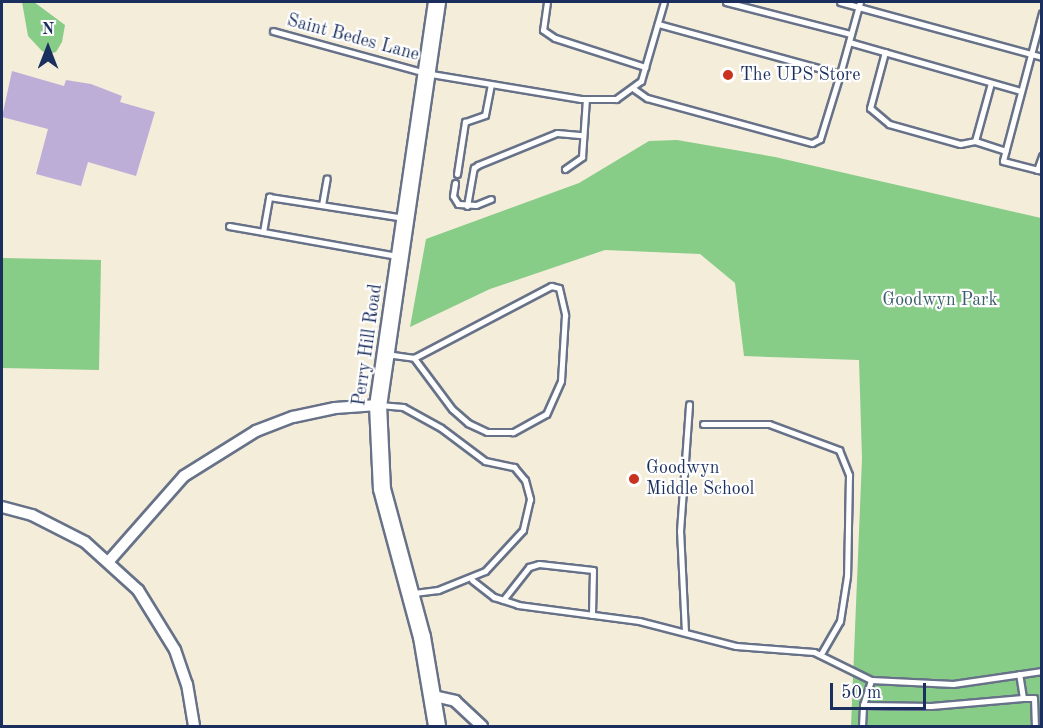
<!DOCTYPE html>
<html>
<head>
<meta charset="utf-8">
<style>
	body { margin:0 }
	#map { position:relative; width:1043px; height:728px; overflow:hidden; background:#f4edda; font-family:"Old Standard TT",serif }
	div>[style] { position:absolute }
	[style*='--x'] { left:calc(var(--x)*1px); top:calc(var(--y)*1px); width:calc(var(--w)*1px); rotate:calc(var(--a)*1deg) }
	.green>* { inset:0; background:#87cc87 }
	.building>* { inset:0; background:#bdaed8 }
	.roads { filter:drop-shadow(2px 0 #677289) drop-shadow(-2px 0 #677289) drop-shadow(0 2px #677289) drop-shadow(0 -2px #677289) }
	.lane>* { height:5px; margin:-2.5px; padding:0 2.5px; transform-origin:2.5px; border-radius:2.5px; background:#fff }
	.street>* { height:10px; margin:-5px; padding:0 5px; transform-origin:5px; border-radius:5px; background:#fff }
	.secondary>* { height:16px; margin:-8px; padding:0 8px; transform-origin:8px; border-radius:8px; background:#fff }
	.dots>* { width:16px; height:16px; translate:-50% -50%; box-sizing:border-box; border:3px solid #fff; border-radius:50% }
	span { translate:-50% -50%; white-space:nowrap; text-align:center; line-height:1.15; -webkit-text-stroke:4.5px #fff; paint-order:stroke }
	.street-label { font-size:18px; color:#1b2f5e }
	.poi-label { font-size:18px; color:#1b2f5e }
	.left { translate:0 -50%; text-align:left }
	.park-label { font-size:18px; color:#3b5e6a }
	.frame { position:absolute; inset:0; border:3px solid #1b2f5e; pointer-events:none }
	.north { position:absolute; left:18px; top:18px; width:60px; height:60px; -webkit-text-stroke:4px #fff; paint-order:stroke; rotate:0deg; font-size:16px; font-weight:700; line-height:24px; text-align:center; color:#1b2f5e }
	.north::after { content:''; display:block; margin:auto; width:21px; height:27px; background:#1b2f5e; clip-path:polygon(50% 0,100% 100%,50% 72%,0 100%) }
	.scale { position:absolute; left:830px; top:683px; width:96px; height:27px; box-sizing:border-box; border:3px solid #1b2f5e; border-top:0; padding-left:8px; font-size:18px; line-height:21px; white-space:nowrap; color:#1b2f5e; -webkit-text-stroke:4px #fff; paint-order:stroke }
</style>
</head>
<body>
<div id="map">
	<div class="green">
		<div style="clip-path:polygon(22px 2px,34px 2px,65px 25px,62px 42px,56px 52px,49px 54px,42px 51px,28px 36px)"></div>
		<div style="clip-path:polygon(677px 140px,775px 157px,1041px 218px,1041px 726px,851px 726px,862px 459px,859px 360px,744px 356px,735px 283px,700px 254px,605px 250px,490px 289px,410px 327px,426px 239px,579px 183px,649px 141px)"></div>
		<div style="clip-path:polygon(2px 258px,101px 260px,99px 370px,2px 368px)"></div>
	</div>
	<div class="building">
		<div style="clip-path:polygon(12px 71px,64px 86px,66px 80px,91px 84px,122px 96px,120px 102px,155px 112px,136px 176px,88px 162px,81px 186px,36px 174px,48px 129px,2px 117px)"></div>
	</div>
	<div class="roads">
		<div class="lane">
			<div style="--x:547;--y:2;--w:28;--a:98"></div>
			<div style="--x:543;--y:30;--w:14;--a:34"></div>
			<div style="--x:555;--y:38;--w:95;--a:17.9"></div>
			<div style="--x:726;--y:2;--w:129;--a:14.4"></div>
			<div style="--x:840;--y:2;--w:209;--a:15.2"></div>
			<div style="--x:1042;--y:13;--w:153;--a:104.8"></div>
			<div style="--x:1003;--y:161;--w:40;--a:14.4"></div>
			<div style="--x:273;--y:31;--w:158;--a:15.4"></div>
			<div style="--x:425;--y:73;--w:158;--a:9.5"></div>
			<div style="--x:581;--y:99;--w:35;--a:0"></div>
			<div style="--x:616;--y:99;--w:31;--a:-36"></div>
			<div style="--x:641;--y:81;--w:82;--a:-73.8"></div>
			<div style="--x:849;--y:42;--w:179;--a:15.9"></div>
			<div style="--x:885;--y:52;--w:58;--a:105"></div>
			<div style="--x:870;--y:108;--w:25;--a:40"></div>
			<div style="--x:889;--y:124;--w:74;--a:15.7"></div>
			<div style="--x:960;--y:144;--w:15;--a:-11"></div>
			<div style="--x:975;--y:141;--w:32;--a:18"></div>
			<div style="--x:840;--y:74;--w:75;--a:-74.5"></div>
			<div style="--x:634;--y:89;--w:16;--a:35"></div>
			<div style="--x:647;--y:98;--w:171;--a:15.3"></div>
			<div style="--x:812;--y:143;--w:9;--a:-27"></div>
			<div style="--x:820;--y:139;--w:68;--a:-72.9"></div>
			<div style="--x:840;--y:74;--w:189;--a:-164.6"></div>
			<div style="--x:975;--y:141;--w:60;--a:-74.6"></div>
			<div style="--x:565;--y:169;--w:21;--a:-35"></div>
			<div style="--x:582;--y:157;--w:58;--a:-86.1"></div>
			<div style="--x:1037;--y:170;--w:15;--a:-70"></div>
			<div style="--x:457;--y:174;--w:53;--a:-81.3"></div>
			<div style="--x:465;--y:122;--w:21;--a:-19"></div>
			<div style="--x:485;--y:115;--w:31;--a:-79"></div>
			<div style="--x:455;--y:183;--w:13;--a:99"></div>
			<div style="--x:453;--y:196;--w:9;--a:58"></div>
			<div style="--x:458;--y:204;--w:18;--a:3"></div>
			<div style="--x:476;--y:205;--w:16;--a:-22"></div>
			<div style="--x:322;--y:205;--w:27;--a:-80"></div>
			<div style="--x:467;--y:206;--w:39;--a:-80"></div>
			<div style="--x:474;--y:168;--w:5;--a:-37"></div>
			<div style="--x:478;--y:165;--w:85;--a:-22.1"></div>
			<div style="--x:557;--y:133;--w:25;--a:5"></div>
			<div style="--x:229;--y:226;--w:35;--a:10"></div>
			<div style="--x:397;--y:256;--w:136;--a:-169.8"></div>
			<div style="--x:263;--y:232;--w:36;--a:-80"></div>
			<div style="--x:269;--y:197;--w:137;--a:8.8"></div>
			<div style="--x:386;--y:354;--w:28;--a:8"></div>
			<div style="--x:414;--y:358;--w:155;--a:-27.7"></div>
			<div style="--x:551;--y:286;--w:8;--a:14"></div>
			<div style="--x:559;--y:288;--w:28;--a:77"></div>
			<div style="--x:565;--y:315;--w:66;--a:93.5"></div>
			<div style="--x:561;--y:381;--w:36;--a:114"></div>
			<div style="--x:546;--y:414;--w:38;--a:151"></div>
			<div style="--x:513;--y:432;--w:26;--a:180"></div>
			<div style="--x:487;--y:432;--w:21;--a:-155"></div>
			<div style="--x:468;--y:423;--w:21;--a:-139"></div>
			<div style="--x:452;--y:409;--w:64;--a:-126.7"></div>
			<div style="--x:379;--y:405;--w:24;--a:5"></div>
			<div style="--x:403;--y:407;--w:43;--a:28.9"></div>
			<div style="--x:441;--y:428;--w:55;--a:36.9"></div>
			<div style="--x:485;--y:461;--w:30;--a:12"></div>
			<div style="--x:514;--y:467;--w:17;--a:50"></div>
			<div style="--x:525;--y:480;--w:20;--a:75"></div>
			<div style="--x:530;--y:499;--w:32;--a:103"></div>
			<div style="--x:523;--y:530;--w:56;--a:132.8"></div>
			<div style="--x:485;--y:571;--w:51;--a:158"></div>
			<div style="--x:438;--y:590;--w:26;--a:173"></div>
			<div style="--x:703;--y:424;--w:66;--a:0"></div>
			<div style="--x:769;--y:424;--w:75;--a:20.4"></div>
			<div style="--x:839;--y:450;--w:27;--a:68"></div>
			<div style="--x:849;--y:475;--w:101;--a:91.1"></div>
			<div style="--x:847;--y:576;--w:46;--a:98.8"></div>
			<div style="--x:840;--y:621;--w:39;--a:120"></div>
			<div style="--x:472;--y:580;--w:28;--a:38"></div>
			<div style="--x:494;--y:597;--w:25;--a:18"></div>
			<div style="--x:518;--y:605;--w:122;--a:7.5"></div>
			<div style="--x:639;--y:621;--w:100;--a:14.5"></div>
			<div style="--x:736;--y:646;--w:78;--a:4.4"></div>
			<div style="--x:814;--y:652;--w:64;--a:26.2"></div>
			<div style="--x:871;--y:680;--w:82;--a:2.8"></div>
			<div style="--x:953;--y:684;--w:90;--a:-8.3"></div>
			<div style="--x:503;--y:600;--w:42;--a:-51.8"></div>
			<div style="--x:529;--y:567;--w:10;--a:-17"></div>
			<div style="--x:539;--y:564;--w:54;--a:6.3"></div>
			<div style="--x:593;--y:570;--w:45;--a:91.3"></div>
			<div style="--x:685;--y:632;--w:101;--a:-92.8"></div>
			<div style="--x:680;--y:531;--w:127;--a:-85.9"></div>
			<div style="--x:1023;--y:698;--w:11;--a:0"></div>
			<div style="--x:1034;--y:698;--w:28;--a:88"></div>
			<div style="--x:863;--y:705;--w:68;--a:0.8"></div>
			<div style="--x:931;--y:706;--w:92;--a:-5"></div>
			<div style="--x:1023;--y:698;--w:24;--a:-99"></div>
			<div style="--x:862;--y:726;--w:21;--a:-87"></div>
			<div style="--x:863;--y:705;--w:26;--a:-72"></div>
		</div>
		<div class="street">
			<div style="--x:2;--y:507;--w:31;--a:15"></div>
			<div style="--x:32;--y:515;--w:59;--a:27"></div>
			<div style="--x:85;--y:542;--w:72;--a:42.2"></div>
			<div style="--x:138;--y:590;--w:70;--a:58.3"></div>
			<div style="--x:175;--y:650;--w:36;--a:71"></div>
			<div style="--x:187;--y:684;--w:43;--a:80.5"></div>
			<div style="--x:109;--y:561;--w:113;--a:-48.6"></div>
			<div style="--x:184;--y:476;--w:85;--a:-32"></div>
			<div style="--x:256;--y:431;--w:40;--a:-21"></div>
			<div style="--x:293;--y:417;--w:43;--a:-12.1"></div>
			<div style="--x:335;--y:408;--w:43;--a:-4"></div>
			<div style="--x:434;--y:696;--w:22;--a:13"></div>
			<div style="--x:455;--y:701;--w:37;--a:43"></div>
		</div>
		<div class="secondary">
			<div style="--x:437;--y:2;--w:407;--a:98.3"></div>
			<div style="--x:378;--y:405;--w:84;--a:87.3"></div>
			<div style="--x:382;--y:489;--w:153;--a:74.9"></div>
			<div style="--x:422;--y:637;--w:90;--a:80.4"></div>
		</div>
	</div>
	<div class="dots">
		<div style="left:728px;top:75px;background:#c8321e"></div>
		<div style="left:634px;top:479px;background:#c8321e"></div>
	</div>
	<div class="street-label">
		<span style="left:353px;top:38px;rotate:15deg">Saint Bedes Lane</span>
		<span style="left:368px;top:345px;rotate:-82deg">Perry Hill Road</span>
	</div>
	<div class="poi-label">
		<span class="left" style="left:740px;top:75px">The UPS Store</span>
		<span class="left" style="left:646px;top:479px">Goodwyn<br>Middle School</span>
	</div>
	<div class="park-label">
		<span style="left:940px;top:300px">Goodwyn Park</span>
	</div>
	<div class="frame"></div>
	<div class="north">N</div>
	<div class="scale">50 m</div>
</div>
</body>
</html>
